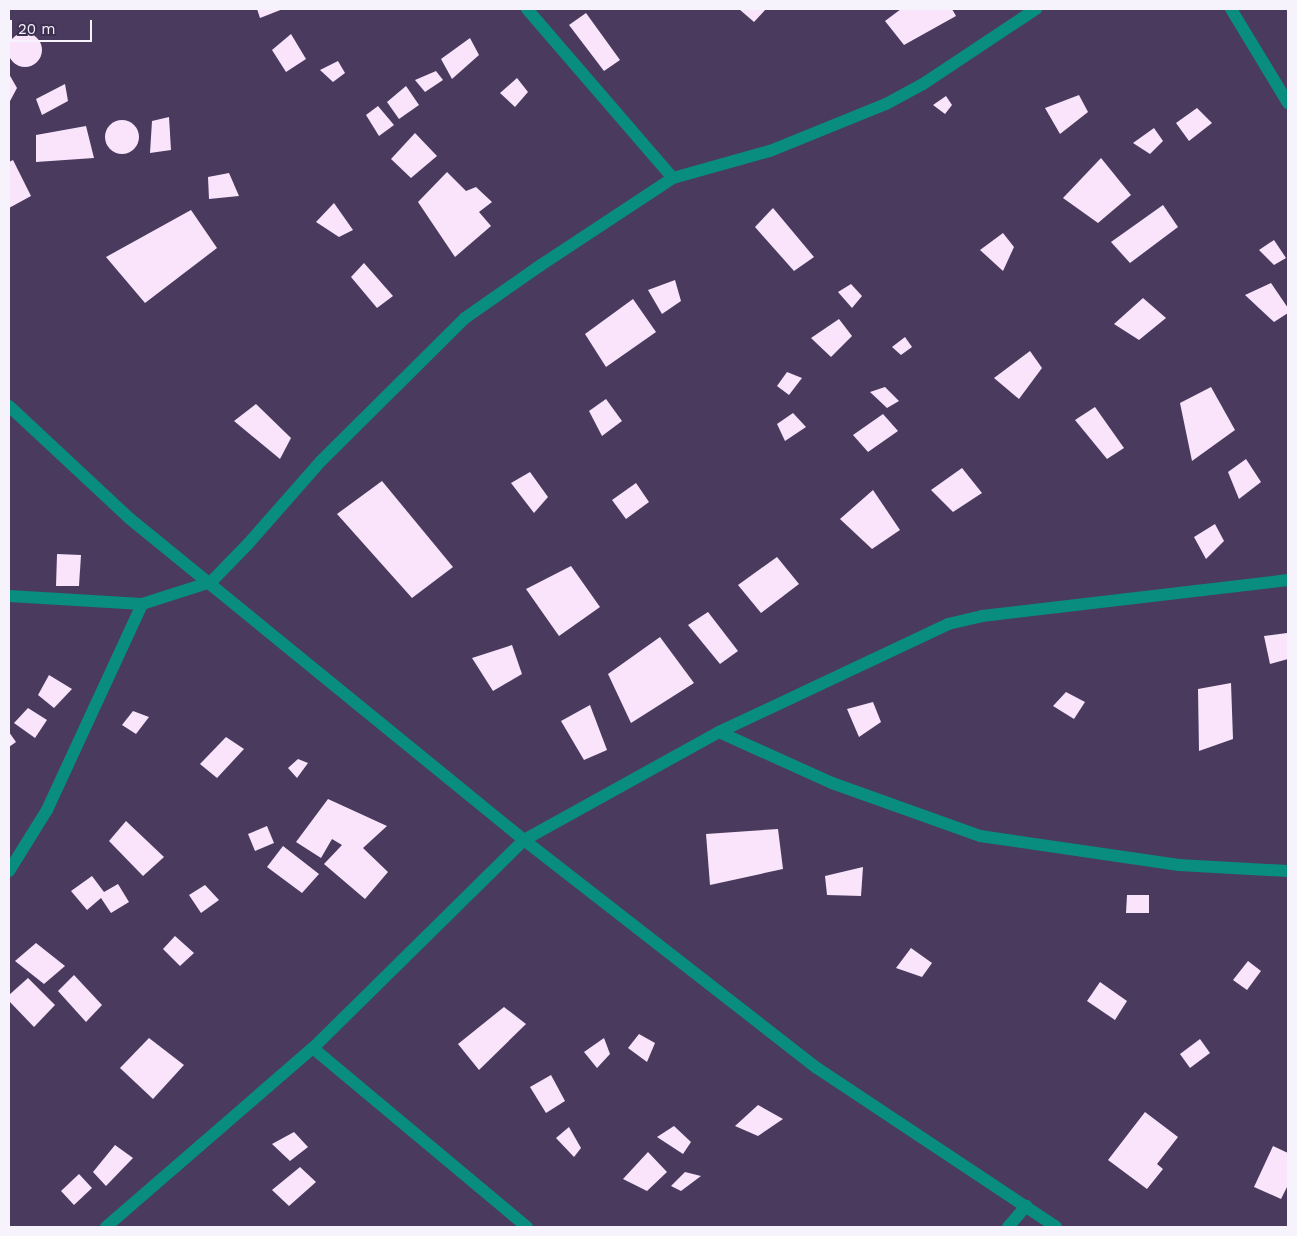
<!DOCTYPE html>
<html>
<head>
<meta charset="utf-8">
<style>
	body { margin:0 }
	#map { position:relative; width:1297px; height:1236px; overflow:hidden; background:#493a5e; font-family:"Work Sans",sans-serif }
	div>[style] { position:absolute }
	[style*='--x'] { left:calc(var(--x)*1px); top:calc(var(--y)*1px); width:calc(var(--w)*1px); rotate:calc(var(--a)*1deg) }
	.building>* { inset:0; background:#f9e4fb }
	.round { border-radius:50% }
	.street>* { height:12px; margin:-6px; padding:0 6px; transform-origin:6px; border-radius:6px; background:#098d7f }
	span { translate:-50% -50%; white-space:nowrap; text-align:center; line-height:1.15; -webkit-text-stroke:5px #3e3053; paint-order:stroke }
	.frame { position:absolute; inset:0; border:10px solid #f6f3fc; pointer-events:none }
	.scale { position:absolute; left:10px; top:20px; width:82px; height:22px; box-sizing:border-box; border:2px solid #f6f3fc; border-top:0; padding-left:6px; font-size:15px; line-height:18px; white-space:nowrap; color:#f6f3fc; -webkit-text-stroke:4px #3e3053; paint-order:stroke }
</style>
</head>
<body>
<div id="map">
	<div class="building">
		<div style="clip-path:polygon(257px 9px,283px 9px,260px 18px)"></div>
		<div style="clip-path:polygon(739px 9px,766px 9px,754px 22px)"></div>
		<div style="clip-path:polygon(901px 9px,952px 9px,956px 16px,904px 45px,885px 21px)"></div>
		<div style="clip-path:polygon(586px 13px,620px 60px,604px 71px,569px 25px)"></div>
		<div class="round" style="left:8px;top:33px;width:34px;height:34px"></div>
		<div style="clip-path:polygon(291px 34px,306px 59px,286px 72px,272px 50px)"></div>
		<div style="clip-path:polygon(470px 38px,479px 55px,452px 79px,441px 59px)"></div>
		<div style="clip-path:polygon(338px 61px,345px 73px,333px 82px,320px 70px)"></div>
		<div style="clip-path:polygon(436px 71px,443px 80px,425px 92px,415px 80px)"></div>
		<div style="clip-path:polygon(9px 74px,17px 88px,9px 103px)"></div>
		<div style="clip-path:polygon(517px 78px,528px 92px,515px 107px,500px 93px)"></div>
		<div style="clip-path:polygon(65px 84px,68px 101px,42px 115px,36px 99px)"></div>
		<div style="clip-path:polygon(406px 86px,419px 105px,399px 119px,387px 102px)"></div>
		<div style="clip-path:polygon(1079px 95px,1088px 112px,1060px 134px,1045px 108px)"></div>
		<div style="clip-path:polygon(946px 96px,952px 105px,945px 114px,933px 105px)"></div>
		<div style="clip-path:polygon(378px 106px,394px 125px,379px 136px,366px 115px)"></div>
		<div style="clip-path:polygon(1197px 108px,1212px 123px,1189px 141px,1176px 123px)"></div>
		<div style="clip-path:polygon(169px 117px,171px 150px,150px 153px,152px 121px)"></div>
		<div class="round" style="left:105px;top:120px;width:34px;height:34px"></div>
		<div style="clip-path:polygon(86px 126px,94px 158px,36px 162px,36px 135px)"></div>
		<div style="clip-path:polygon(1154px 128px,1163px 141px,1150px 154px,1133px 143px)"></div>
		<div style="clip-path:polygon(415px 133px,437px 156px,411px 178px,391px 159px)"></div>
		<div style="clip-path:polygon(1101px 158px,1131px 195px,1098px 223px,1063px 198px)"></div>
		<div style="clip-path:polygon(13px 160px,31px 196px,9px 208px,9px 162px)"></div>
		<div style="clip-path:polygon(447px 172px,466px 191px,476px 187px,492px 202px,479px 212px,491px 226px,455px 257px,418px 202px)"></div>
		<div style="clip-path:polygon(229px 173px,239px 196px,209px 199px,208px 177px)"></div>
		<div style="clip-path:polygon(334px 203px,353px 230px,339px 237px,316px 222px)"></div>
		<div style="clip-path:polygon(1163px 205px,1178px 227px,1130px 263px,1111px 242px)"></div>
		<div style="clip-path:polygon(773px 208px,814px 257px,794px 271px,755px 227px)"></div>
		<div style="clip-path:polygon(191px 210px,217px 248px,145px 303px,106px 257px)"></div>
		<div style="clip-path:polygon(1003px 233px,1014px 247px,1003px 271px,980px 250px)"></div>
		<div style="clip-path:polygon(1274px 240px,1286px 258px,1274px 265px,1259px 250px)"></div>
		<div style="clip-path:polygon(364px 263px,393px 296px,377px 308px,351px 277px)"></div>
		<div style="clip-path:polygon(675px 280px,681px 301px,662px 314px,648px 290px)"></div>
		<div style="clip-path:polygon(1271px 283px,1288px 308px,1288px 313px,1274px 322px,1245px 295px)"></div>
		<div style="clip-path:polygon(851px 284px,862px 296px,852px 308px,838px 292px)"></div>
		<div style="clip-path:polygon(1143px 298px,1166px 318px,1139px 340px,1114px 324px)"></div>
		<div style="clip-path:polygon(633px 299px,656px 332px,606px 367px,585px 334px)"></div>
		<div style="clip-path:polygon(839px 319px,852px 336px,831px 357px,811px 338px)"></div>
		<div style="clip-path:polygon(905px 337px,912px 347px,901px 355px,892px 347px)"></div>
		<div style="clip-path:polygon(1030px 351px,1042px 368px,1019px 399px,994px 378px)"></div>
		<div style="clip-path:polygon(787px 372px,802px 378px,789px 395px,777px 386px)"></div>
		<div style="clip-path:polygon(885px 387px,899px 401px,887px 408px,870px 392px)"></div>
		<div style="clip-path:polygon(1211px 387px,1235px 430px,1192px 461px,1180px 403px)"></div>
		<div style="clip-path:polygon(606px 399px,622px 421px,602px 436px,589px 411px)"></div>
		<div style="clip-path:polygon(256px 404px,291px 438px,280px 459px,234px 421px)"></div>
		<div style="clip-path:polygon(1095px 407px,1124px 448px,1107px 459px,1075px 420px)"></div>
		<div style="clip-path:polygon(793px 413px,806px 427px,785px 441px,777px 424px)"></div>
		<div style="clip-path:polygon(883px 414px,898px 431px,868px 452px,853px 435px)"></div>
		<div style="clip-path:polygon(1246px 459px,1261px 482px,1239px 499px,1228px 472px)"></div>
		<div style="clip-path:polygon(962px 468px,982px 493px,953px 512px,931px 490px)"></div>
		<div style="clip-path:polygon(530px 472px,548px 497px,534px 513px,511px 483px)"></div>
		<div style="clip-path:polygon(382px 481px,453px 567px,412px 598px,337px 514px)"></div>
		<div style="clip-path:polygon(636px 483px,649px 502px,626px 519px,612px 500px)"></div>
		<div style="clip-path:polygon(873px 490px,900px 530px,872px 549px,840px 519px)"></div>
		<div style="clip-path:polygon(1215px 524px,1224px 541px,1206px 559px,1194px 537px)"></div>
		<div style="clip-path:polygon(57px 554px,81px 555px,79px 586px,56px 586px)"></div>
		<div style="clip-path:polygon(777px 557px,799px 584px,761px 613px,738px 585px)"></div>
		<div style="clip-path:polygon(571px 566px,600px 607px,559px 636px,526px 589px)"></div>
		<div style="clip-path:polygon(708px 612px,738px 651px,720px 664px,688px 625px)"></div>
		<div style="clip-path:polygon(1287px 633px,1288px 659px,1270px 664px,1264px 636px)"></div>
		<div style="clip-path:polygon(660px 637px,694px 683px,631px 723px,608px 674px)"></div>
		<div style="clip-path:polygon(512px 645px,522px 674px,493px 691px,472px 658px)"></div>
		<div style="clip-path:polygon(49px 675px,72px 689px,54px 708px,38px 695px)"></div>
		<div style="clip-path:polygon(1231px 683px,1233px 739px,1199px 751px,1198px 689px)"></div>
		<div style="clip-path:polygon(1066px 692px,1085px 702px,1074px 719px,1053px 706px)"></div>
		<div style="clip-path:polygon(873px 702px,881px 722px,859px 737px,847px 709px)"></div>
		<div style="clip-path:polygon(590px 705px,607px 750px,584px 760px,561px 721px)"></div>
		<div style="clip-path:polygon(28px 708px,47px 720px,35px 738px,14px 723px)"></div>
		<div style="clip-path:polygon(133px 711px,149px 717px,136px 734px,122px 725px)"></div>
		<div style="clip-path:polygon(9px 732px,16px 742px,9px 747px)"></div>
		<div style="clip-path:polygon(226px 737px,244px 749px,217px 778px,200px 764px)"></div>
		<div style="clip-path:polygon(298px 759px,308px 763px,297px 778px,288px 768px)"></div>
		<div style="clip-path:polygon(328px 799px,387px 826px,363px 848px,388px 872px,365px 899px,324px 864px,342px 845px,332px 839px,321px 858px,296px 842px)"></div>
		<div style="clip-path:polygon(126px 821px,164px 857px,143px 876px,109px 841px)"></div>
		<div style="clip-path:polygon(267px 826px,274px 843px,255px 851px,248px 834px)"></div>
		<div style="clip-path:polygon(778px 829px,783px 869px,710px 885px,706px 834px)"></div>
		<div style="clip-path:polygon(283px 846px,319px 874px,302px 893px,267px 867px)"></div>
		<div style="clip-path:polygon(863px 867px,861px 896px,827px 895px,825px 876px)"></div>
		<div style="clip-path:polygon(92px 876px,104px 892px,118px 884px,129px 902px,111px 913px,101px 898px,87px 910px,71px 891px)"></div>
		<div style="clip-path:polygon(205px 885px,219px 900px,201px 913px,189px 895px)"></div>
		<div style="clip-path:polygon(1127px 895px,1149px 895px,1149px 913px,1126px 913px)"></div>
		<div style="clip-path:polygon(175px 936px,194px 953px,180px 966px,163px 949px)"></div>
		<div style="clip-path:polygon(36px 943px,65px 966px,44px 984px,15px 961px)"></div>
		<div style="clip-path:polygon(911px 948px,932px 963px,922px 977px,896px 968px)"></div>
		<div style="clip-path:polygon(1248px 961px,1261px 971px,1247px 990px,1233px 980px)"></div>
		<div style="clip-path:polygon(74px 975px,102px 1005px,86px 1022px,58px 991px)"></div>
		<div style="clip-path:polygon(28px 978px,55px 1005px,34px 1027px,9px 1001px,9px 995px)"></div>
		<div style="clip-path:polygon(1100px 982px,1127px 1001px,1115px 1020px,1087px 1001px)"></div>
		<div style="clip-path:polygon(504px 1007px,526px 1024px,479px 1070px,458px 1044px)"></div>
		<div style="clip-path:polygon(639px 1034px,655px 1043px,647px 1062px,628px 1048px)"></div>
		<div style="clip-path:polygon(149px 1038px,184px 1065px,153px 1099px,120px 1068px)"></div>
		<div style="clip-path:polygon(604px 1038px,610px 1054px,597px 1068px,584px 1052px)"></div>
		<div style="clip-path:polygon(1200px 1039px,1210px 1053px,1190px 1068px,1180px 1054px)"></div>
		<div style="clip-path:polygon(551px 1075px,565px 1101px,546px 1113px,530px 1087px)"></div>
		<div style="clip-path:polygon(758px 1105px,783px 1119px,758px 1136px,735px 1126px)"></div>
		<div style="clip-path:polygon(1145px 1112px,1178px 1137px,1157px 1164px,1163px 1169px,1147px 1189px,1108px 1160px)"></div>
		<div style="clip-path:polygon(674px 1126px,691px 1142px,683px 1154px,657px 1137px)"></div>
		<div style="clip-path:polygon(569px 1127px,581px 1148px,574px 1157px,556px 1138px)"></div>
		<div style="clip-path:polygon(294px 1132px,308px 1147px,290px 1161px,272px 1144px)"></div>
		<div style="clip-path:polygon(115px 1145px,133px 1158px,106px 1186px,93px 1172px)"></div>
		<div style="clip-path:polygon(1273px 1146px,1288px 1153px,1288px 1185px,1281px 1199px,1254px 1187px)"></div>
		<div style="clip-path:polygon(648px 1152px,667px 1172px,647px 1191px,623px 1179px)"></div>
		<div style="clip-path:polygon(300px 1167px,316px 1182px,289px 1206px,272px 1190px)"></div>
		<div style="clip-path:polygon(685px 1172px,701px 1176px,681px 1191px,671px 1186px)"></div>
		<div style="clip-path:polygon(79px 1174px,92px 1188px,74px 1205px,61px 1191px)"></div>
	</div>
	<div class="street">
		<div style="--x:527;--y:9;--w:223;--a:49.2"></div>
		<div style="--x:1231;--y:9;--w:110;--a:58.8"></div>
		<div style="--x:9;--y:406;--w:164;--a:43"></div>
		<div style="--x:129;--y:518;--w:510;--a:39.19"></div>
		<div style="--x:524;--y:840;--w:371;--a:37.9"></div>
		<div style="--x:817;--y:1068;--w:287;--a:33.6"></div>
		<div style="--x:9;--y:596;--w:133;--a:3.4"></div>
		<div style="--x:142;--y:604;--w:72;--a:-17.7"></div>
		<div style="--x:211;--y:582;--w:53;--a:-45.8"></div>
		<div style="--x:248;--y:544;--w:109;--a:-48.7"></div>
		<div style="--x:320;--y:462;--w:204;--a:-44.8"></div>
		<div style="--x:465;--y:318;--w:93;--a:-34.9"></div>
		<div style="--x:541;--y:265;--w:158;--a:-33.4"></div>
		<div style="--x:673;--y:178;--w:101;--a:-15.6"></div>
		<div style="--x:770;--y:151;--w:125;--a:-22.1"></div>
		<div style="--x:886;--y:104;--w:42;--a:-28.4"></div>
		<div style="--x:923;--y:84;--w:136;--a:-33.6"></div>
		<div style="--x:719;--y:732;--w:124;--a:24.3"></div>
		<div style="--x:832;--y:783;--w:157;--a:19.7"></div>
		<div style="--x:980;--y:836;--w:201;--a:8.3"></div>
		<div style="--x:1179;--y:865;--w:109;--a:3.2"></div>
		<div style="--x:9;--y:871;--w:72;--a:-58.1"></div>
		<div style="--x:47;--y:810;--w:227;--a:-65.2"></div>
		<div style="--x:106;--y:1227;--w:274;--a:-40.9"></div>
		<div style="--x:527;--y:1227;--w:279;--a:-140.1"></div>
		<div style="--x:313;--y:1048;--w:296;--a:-44.6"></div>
		<div style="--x:524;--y:840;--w:223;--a:-29"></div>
		<div style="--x:719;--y:732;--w:253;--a:-25.2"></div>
		<div style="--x:948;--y:624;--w:35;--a:-13"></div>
		<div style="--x:982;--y:616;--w:308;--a:-6.7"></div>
		<div style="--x:1008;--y:1227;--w:28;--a:-49"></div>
	</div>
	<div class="frame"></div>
	<div class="scale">20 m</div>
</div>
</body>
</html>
